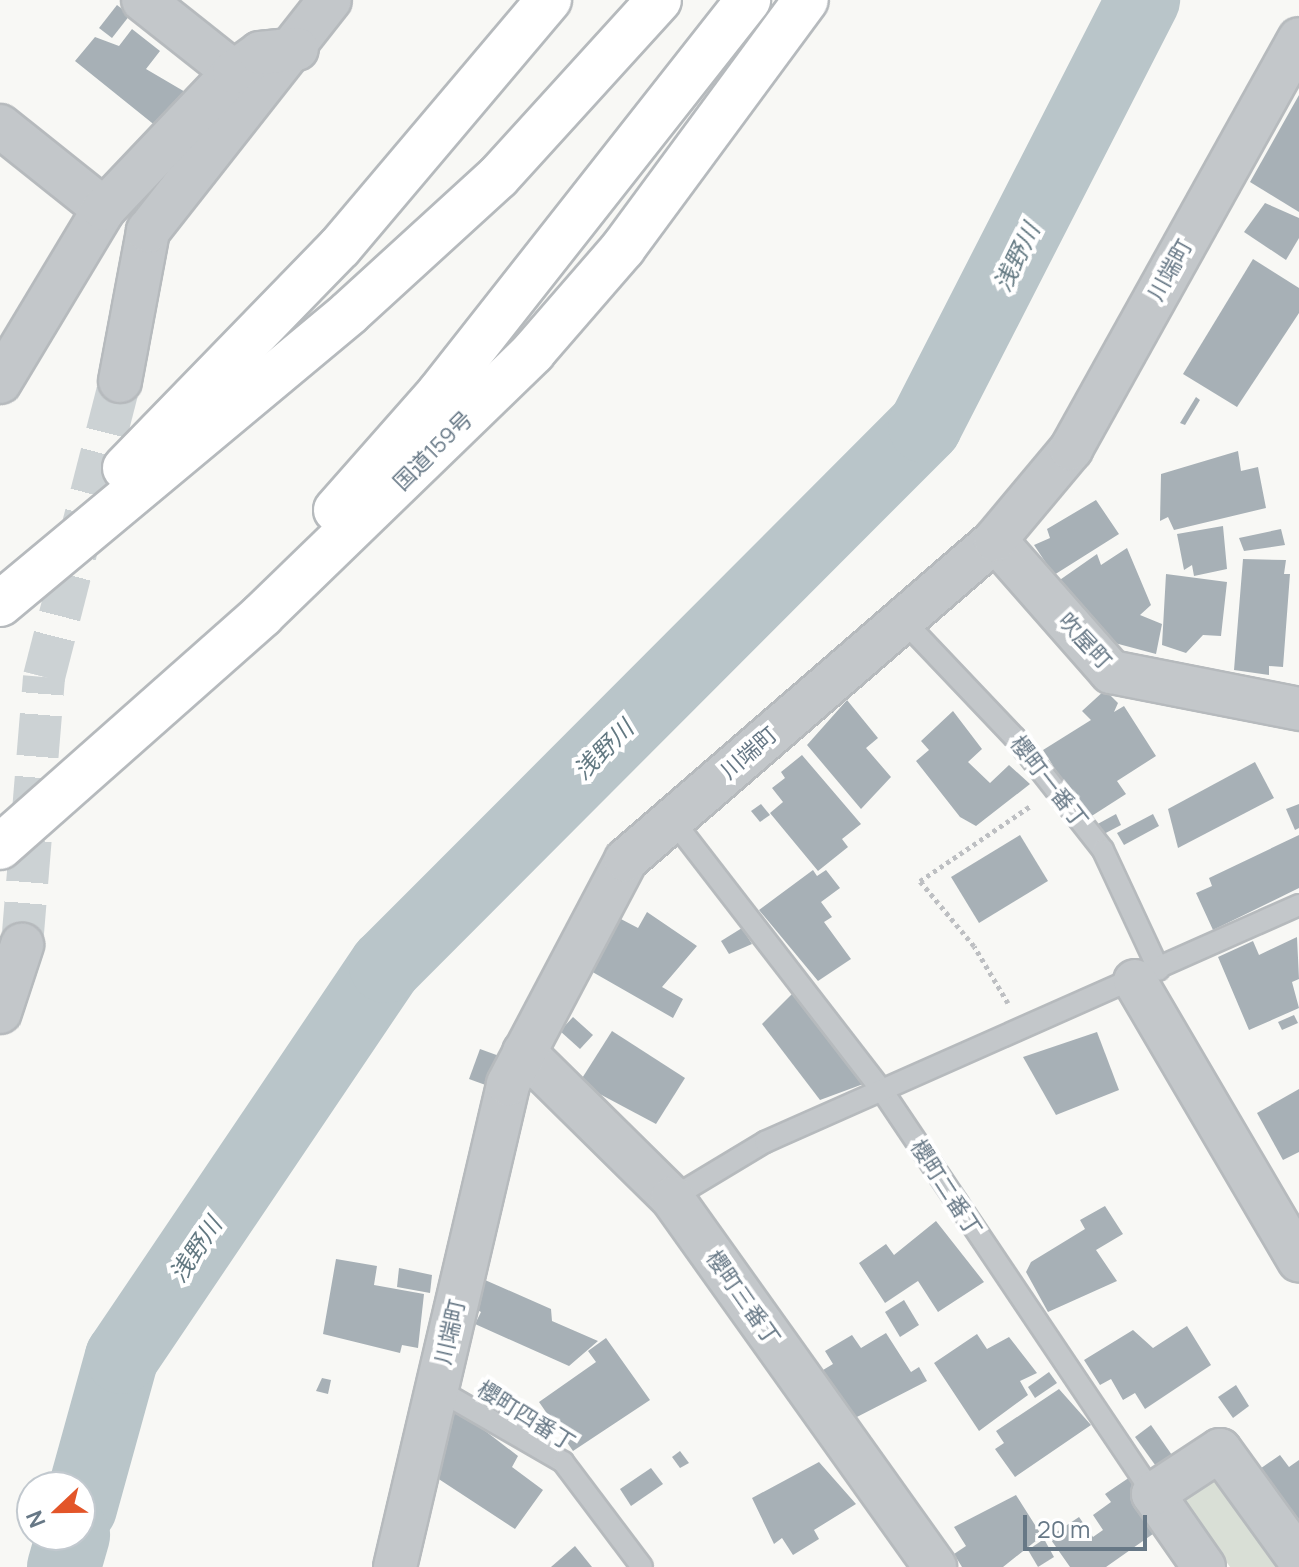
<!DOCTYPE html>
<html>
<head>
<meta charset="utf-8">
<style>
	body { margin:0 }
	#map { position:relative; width:1299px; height:1567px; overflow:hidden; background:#f8f8f5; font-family:Manrope,"Noto Sans JP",sans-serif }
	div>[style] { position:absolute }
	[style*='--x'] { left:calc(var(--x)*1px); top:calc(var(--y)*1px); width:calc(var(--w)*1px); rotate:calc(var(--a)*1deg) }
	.green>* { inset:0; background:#d9dfd6 }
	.river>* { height:74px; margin:-37px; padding:0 37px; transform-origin:37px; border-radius:37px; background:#b9c5c9 }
	.building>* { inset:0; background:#a7b0b6 }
	.minor-tunnel>* { height:42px; margin-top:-21px; transform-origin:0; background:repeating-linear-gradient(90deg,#ccd2d4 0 42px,transparent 0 63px) }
	.path>* { height:5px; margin-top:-2.5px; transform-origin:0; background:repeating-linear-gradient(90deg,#bdbfc2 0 4px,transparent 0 8px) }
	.roads { filter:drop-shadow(2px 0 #b6babd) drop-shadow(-2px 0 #b6babd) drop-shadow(0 2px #b6babd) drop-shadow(0 -2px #b6babd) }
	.service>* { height:20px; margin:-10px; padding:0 10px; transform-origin:10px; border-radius:10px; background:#c3c7ca }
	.minor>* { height:42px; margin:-21px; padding:0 21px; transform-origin:21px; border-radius:21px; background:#c3c7ca }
	.trunk>* { height:44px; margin:-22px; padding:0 22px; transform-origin:22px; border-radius:22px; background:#fff }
	span { translate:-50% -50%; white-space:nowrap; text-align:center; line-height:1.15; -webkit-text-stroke:8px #fff; paint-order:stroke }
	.street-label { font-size:22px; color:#677886 }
	.water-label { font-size:24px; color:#637982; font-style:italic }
	.north { position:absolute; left:16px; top:1471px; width:80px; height:80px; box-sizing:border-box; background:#fff; border:2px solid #c2c9cf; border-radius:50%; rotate:248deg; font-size:22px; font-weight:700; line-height:32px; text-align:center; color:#677886 }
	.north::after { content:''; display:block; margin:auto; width:28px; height:36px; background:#e35529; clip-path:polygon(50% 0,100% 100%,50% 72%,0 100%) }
	.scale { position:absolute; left:1023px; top:1515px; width:124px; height:36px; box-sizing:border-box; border:4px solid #677886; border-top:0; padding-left:10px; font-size:24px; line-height:28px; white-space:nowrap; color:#677886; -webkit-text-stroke:6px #fff; paint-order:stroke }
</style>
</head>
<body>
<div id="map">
	<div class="green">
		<div style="clip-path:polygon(1208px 1472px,1279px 1567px,1230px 1567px,1180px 1494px)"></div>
	</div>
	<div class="river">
		<div style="--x:80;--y:1508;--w:157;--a:-74.5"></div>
		<div style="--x:122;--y:1357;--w:472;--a:-56"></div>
		<div style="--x:386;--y:966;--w:763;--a:-45.05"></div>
		<div style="--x:925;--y:426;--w:479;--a:-62.9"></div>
		<div style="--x:64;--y:1567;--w:33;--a:-74"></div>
	</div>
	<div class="building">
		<div style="clip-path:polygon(117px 5px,130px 15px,112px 38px,99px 28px)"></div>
		<div style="clip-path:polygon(132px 29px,160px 51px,146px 69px,192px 96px,167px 135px,75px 61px,95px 37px,119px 46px)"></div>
		<div style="clip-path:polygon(1299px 95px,1299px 212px,1250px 182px)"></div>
		<div style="clip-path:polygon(1265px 203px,1299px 218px,1299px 238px,1286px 260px,1244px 232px)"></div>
		<div style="clip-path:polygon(1253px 259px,1299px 288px,1299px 313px,1237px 407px,1183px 374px)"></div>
		<div style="clip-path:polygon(1196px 397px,1200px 400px,1185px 425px,1180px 423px)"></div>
		<div style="clip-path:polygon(1238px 451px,1241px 471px,1258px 467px,1266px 508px,1174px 530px,1168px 517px,1160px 521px,1161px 474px)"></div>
		<div style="clip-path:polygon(1096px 500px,1119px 534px,1054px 575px,1034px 545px,1050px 538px,1047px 529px)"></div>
		<div style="clip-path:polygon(1223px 526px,1227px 569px,1194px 576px,1192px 565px,1184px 570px,1177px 534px)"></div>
		<div style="clip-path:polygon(1281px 529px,1285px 545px,1244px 551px,1239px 538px)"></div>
		<div style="clip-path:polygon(1127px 548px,1151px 605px,1140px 615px,1162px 624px,1156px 654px,1111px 642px,1054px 584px,1097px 554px,1101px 565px)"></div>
		<div style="clip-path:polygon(1243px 559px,1286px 560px,1284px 574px,1290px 574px,1283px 667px,1269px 666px,1269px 675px,1234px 670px)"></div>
		<div style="clip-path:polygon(1166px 574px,1227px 582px,1221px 636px,1203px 635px,1186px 653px,1162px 645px)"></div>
		<div style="clip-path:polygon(1105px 690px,1118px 703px,1114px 712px,1124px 706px,1156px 756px,1117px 781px,1126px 794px,1087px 819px,1043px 750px,1091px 720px,1082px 711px)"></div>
		<div style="clip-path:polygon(847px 700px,878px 738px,866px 748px,891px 777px,861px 809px,807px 745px)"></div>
		<div style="clip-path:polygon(953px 711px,982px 749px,968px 762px,990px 783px,1009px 765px,1030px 784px,976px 826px,960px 817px,916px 761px,929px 750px,921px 741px)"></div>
		<div style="clip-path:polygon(802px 755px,861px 824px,842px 839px,848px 847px,818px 871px,770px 813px,783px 802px,772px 788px,785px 778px,781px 772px)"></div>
		<div style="clip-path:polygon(1255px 762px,1274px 798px,1178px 848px,1168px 809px)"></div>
		<div style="clip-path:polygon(761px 804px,770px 815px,760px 822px,751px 811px)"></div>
		<div style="clip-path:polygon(1299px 804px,1299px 828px,1295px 830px,1286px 809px)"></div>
		<div style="clip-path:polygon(1116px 814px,1121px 825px,1100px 836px,1094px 826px)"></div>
		<div style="clip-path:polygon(1153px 814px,1159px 826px,1124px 845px,1117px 833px)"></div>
		<div style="clip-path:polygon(1020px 835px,1048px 881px,979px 923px,951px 877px)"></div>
		<div style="clip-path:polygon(1299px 835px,1299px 888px,1213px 930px,1196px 893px,1212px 886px,1209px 878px)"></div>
		<div style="clip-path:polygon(813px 870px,817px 876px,826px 870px,840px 888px,821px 902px,832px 917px,824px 922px,851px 959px,818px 981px,759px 910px)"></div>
		<div style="clip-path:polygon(647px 912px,697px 946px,662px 987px,683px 999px,673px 1018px,589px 970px,619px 918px,638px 928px)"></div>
		<div style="clip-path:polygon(742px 928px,752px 944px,729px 954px,721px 941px)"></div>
		<div style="clip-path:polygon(1297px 937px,1299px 979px,1292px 982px,1299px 1008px,1249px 1030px,1218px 957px,1253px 941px,1259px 955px)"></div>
		<div style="clip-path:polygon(793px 993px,823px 1026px,866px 1083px,820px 1100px,762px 1024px)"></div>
		<div style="clip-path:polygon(1294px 1015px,1298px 1023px,1282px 1030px,1278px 1022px)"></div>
		<div style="clip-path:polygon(573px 1017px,593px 1035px,580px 1049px,560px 1031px)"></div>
		<div style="clip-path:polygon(612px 1031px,685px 1078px,656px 1124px,579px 1083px)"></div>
		<div style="clip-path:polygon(1097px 1032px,1119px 1090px,1056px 1115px,1023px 1057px)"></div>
		<div style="clip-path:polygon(480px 1049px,502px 1057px,491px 1087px,469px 1079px)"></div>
		<div style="clip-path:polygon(1299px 1089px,1299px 1152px,1283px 1160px,1257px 1113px)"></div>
		<div style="clip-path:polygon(1105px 1206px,1123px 1234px,1096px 1250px,1117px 1281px,1048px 1312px,1026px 1272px,1031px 1262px,1085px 1229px,1080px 1220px)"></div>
		<div style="clip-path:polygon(936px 1221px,984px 1282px,938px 1312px,918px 1281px,885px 1303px,859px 1263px,886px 1244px,894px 1255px)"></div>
		<div style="clip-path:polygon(336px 1259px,377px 1266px,374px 1285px,424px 1294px,418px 1348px,402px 1345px,400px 1353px,323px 1334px)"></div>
		<div style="clip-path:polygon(399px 1268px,432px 1275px,430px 1293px,397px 1287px)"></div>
		<div style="clip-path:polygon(485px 1280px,551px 1309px,552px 1321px,598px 1341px,569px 1366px,475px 1324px,481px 1312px,473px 1308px)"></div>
		<div style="clip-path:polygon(904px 1300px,919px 1325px,900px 1337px,885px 1312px)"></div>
		<div style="clip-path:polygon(1187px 1326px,1211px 1365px,1145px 1409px,1135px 1393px,1123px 1400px,1111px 1379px,1100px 1385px,1084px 1360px,1133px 1330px,1153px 1348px)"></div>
		<div style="clip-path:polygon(886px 1333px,911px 1372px,919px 1367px,927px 1381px,853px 1419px,823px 1370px,833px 1364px,825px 1351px,852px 1335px,861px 1348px)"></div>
		<div style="clip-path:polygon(977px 1334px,987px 1349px,1009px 1337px,1037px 1373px,1020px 1381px,1028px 1395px,979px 1431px,934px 1363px)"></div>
		<div style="clip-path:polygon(606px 1338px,650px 1400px,573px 1451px,539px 1402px,596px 1362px,588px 1351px)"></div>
		<div style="clip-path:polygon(1049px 1372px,1057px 1383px,1035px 1398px,1028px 1387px)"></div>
		<div style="clip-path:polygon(322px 1378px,331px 1380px,328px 1394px,316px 1391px)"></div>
		<div style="clip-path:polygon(1236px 1385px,1249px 1406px,1233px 1418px,1218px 1397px)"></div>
		<div style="clip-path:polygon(1059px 1389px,1091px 1425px,1015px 1477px,995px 1449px,1004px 1443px,996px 1431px)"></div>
		<div style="clip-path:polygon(454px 1407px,518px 1456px,512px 1467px,543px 1490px,515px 1529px,428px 1472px)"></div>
		<div style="clip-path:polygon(1151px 1425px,1174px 1458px,1158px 1469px,1135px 1437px)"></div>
		<div style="clip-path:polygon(680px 1451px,689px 1463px,680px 1468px,672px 1457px)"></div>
		<div style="clip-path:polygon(1280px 1455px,1289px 1467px,1299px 1460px,1299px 1535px,1254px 1473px)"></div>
		<div style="clip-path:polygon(819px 1462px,856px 1504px,814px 1530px,819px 1539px,793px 1555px,782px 1538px,774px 1544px,752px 1498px)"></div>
		<div style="clip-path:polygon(651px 1468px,663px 1484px,631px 1506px,620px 1489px)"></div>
		<div style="clip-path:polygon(1130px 1477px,1160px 1529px,1106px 1567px,1070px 1567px,1049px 1537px,1079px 1517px,1093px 1537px,1103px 1530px,1093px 1515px,1111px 1502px,1105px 1494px)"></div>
		<div style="clip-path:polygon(1016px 1495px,1042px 1536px,1003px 1567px,962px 1567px,954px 1554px,966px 1546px,954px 1527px)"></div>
		<div style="clip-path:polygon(1044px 1539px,1054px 1557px,1038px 1567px,1028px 1550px)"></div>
		<div style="clip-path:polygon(575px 1546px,592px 1567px,551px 1567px)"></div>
	</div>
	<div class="minor-tunnel">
		<div style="--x:22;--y:945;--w:269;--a:-85.3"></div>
		<div style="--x:44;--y:677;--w:306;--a:-75.6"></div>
	</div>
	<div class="path">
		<div style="--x:1008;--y:1003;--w:66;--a:-120.8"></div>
		<div style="--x:974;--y:946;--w:85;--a:-129.7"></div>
		<div style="--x:920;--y:881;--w:135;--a:-34.2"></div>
	</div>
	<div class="roads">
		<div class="service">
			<div style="--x:903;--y:620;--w:163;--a:46.5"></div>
			<div style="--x:1015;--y:738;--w:142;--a:51.8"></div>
			<div style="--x:1103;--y:850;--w:132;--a:65"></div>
			<div style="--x:672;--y:819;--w:345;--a:52.3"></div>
			<div style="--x:883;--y:1092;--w:484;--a:56.1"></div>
			<div style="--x:672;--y:1198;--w:109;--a:-31.1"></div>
			<div style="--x:765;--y:1142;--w:584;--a:-23.93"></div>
			<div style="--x:437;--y:1389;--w:146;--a:30.1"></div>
			<div style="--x:563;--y:1462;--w:131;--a:53"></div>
		</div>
		<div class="minor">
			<div style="--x:143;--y:0;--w:116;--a:38.4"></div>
			<div style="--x:0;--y:126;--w:133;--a:38.6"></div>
			<div style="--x:120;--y:381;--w:153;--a:-79.4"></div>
			<div style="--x:148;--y:231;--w:294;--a:-51.8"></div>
			<div style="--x:0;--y:382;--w:202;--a:-59"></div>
			<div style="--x:104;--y:209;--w:189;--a:-46.5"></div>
			<div style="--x:234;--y:72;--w:32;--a:-36"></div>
			<div style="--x:260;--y:53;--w:37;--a:-6"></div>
			<div style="--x:995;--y:540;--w:176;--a:48.7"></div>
			<div style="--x:1111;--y:672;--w:192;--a:11.1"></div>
			<div style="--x:1135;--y:981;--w:324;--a:59.6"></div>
			<div style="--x:0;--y:1012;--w:71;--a:-71.8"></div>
			<div style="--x:524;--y:1052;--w:208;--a:44.6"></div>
			<div style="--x:672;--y:1198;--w:453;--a:54.5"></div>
			<div style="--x:395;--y:1567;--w:496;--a:-76.8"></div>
			<div style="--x:508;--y:1084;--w:253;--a:-62.2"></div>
			<div style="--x:626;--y:860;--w:488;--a:-40.9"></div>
			<div style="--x:995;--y:540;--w:119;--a:-50.1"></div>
			<div style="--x:1071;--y:449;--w:469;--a:-60.9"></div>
			<div style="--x:1204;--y:1567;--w:89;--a:-124.9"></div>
			<div style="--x:1153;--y:1494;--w:80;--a:-33.3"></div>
			<div style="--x:1220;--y:1450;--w:135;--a:54.1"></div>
		</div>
		<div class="trunk">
			<div style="--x:125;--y:468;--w:308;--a:-45.8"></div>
			<div style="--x:340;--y:247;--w:324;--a:-49.8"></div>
			<div style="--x:336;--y:510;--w:156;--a:-48.6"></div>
			<div style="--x:439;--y:393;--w:500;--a:-51.8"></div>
			<div style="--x:0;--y:604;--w:454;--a:-39.8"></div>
			<div style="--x:349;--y:313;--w:202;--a:-42.4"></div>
			<div style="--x:498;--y:177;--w:239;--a:-47.7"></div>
			<div style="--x:0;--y:847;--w:350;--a:-41.5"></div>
			<div style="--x:262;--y:615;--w:378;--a:-44.1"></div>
			<div style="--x:533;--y:352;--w:138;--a:-49.1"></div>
			<div style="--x:623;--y:248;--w:308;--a:-53.6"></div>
		</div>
	</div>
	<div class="street-label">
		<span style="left:1170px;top:270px;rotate:-61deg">川端町</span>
		<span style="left:433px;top:451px;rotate:-45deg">国道159号</span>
		<span style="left:1085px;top:641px;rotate:47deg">吹屋町</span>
		<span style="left:749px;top:753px;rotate:-41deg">川端町</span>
		<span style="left:1049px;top:782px;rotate:52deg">櫻町一番丁</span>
		<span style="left:946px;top:1188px;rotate:57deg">櫻町二番丁</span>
		<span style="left:743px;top:1298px;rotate:55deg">櫻町三番丁</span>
		<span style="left:450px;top:1332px;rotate:-77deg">川端町</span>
		<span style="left:526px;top:1416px;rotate:32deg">櫻町四番丁</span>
	</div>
	<div class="water-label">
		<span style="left:1016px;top:257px;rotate:-64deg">浅野川</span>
		<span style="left:603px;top:749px;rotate:-45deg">浅野川</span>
		<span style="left:195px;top:1249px;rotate:-56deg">浅野川</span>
	</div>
	<div class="north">N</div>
	<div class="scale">20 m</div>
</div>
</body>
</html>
